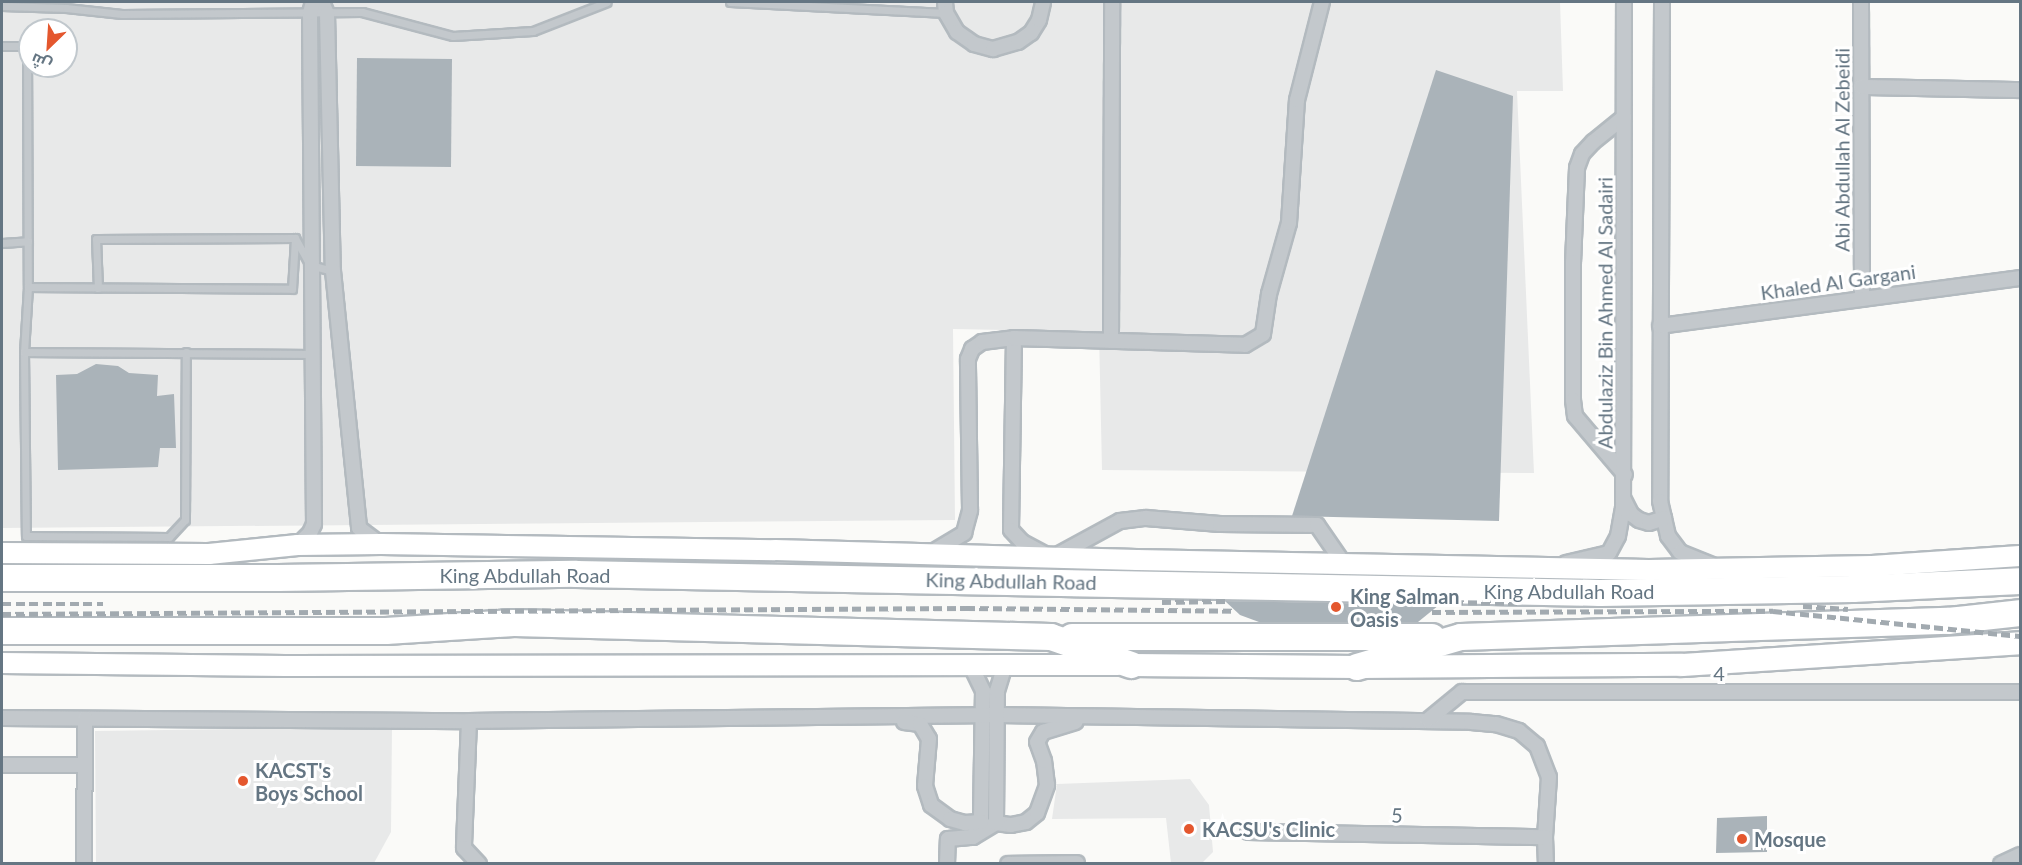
<!DOCTYPE html>
<html>
<head>
<meta charset="utf-8">
<style>
	body { margin:0 }
	#map { position:relative; width:2022px; height:865px; overflow:hidden; background:#fafaf8; font-family:Lato,Cairo,sans-serif }
	div>[style] { position:absolute }
	[style*='--x'] { left:calc(var(--x)*1px); top:calc(var(--y)*1px); width:calc(var(--w)*1px); rotate:calc(var(--a)*1deg) }
	.built>* { inset:0; background:#e8e9e9 }
	.building>* { inset:0; background:#aab3b9 }
	.roads { filter:drop-shadow(2px 0 #b3babf) drop-shadow(-2px 0 #b3babf) drop-shadow(0 2px #b3babf) drop-shadow(0 -2px #b3babf) }
	.lane>* { height:7px; margin:-3.5px; padding:0 3.5px; transform-origin:3.5px; border-radius:3.5px; background:#c3c8cc }
	.street>* { height:14px; margin:-7px; padding:0 7px; transform-origin:7px; border-radius:7px; background:#c3c8cc }
	.secondary>* { height:20px; margin:-10px; padding:0 10px; transform-origin:10px; border-radius:10px; background:#fff }
	.primary>* { height:22px; margin:-11px; padding:0 11px; transform-origin:11px; border-radius:11px; background:#fff }
	.highway>* { height:26px; margin:-13px; padding:0 13px; transform-origin:13px; border-radius:13px; background:#fff }
	.rail>* { height:4.5px; margin-top:-2.25px; transform-origin:0; background:repeating-linear-gradient(90deg,#a2aab0 0 9px,transparent 0 13.5px) }
	.dots>* { width:16px; height:16px; translate:-50% -50%; box-sizing:border-box; border:3px solid #fff; border-radius:50% }
	span { translate:-50% -50%; white-space:nowrap; text-align:center; line-height:1.15; -webkit-text-stroke:6px #fff; paint-order:stroke }
	.street-label { font-size:20px; color:#657683 }
	.poi-label { font-size:20px; color:#657683; font-weight:700 }
	.left { translate:0 -50%; text-align:left }
	.frame { position:absolute; inset:0; border:3px solid #657683; pointer-events:none }
	.north { position:absolute; left:18px; top:18px; width:60px; height:60px; box-sizing:border-box; background:#fff; border:2px solid #c1c8cd; border-radius:50%; rotate:205deg; font-size:16px; font-weight:700; line-height:24px; text-align:center; color:#657683 }
	.north::after { content:''; display:block; margin:auto; width:21px; height:27px; background:#e4572e; clip-path:polygon(50% 0,100% 100%,50% 72%,0 100%) }
</style>
</head>
<body>
<div id="map">
	<div class="built">
		<div style="clip-path:polygon(evenodd,2px 2px,1560px 2px,1563px 91px,1517px 91px,1534px 473px,1102px 470px,1099px 332px,953px 329px,955px 520px,2px 528px,2px 2px,30px 30px,66px 30px,66px 66px,30px 66px,30px 30px)"></div>
		<div style="clip-path:polygon(392px 727px,391px 832px,374px 863px,96px 863px,95px 731px)"></div>
		<div style="clip-path:polygon(1190px 779px,1209px 805px,1213px 852px,1202px 863px,1171px 863px,1166px 818px,1052px 819px,1057px 784px)"></div>
	</div>
	<div class="building">
		<div style="clip-path:polygon(357px 58px,452px 59px,451px 167px,356px 166px)"></div>
		<div style="clip-path:polygon(1436px 70px,1513px 96px,1499px 521px,1292px 516px)"></div>
		<div style="clip-path:polygon(96px 364px,118px 366px,129px 373px,158px 375px,157px 396px,174px 394px,176px 448px,160px 448px,158px 467px,58px 470px,56px 375px,77px 374px)"></div>
		<div style="clip-path:polygon(1225px 601px,1439px 605px,1418px 622px,1259px 622px,1240px 615px)"></div>
		<div style="clip-path:polygon(1767px 816px,1767px 852px,1716px 853px,1717px 818px)"></div>
	</div>
	<div class="roads">
		<div class="lane">
			<div style="--x:730;--y:2;--w:216;--a:2.9"></div>
			<div style="--x:2;--y:6;--w:64;--a:1.8"></div>
			<div style="--x:66;--y:8;--w:56;--a:6.1"></div>
			<div style="--x:122;--y:14;--w:240;--a:-0.5"></div>
			<div style="--x:362;--y:12;--w:94;--a:14.8"></div>
			<div style="--x:453;--y:36;--w:80;--a:-3.6"></div>
			<div style="--x:533;--y:31;--w:79;--a:-21.4"></div>
			<div style="--x:2;--y:46;--w:25;--a:0"></div>
			<div style="--x:27;--y:46;--w:241;--a:89.8"></div>
			<div style="--x:28;--y:287;--w:65;--a:93.5"></div>
			<div style="--x:24;--y:352;--w:184;--a:89.4"></div>
			<div style="--x:26;--y:536;--w:143;--a:0.4"></div>
			<div style="--x:169;--y:537;--w:23;--a:-47"></div>
			<div style="--x:185;--y:520;--w:168;--a:-89.7"></div>
			<div style="--x:2;--y:243;--w:26;--a:-4"></div>
			<div style="--x:28;--y:287;--w:264;--a:0.4"></div>
			<div style="--x:292;--y:289;--w:51;--a:-86.6"></div>
			<div style="--x:98;--y:288;--w:49;--a:-92.3"></div>
			<div style="--x:96;--y:239;--w:199;--a:-0.3"></div>
			<div style="--x:295;--y:238;--w:31;--a:61"></div>
			<div style="--x:310;--y:265;--w:24;--a:15"></div>
			<div style="--x:24;--y:352;--w:286;--a:0.4"></div>
		</div>
		<div class="street">
			<div style="--x:322;--y:2;--w:13;--a:67"></div>
			<div style="--x:327;--y:14;--w:257;--a:88.7"></div>
			<div style="--x:333;--y:271;--w:258;--a:84.2"></div>
			<div style="--x:359;--y:528;--w:25;--a:37"></div>
			<div style="--x:945;--y:2;--w:11;--a:85"></div>
			<div style="--x:946;--y:13;--w:22;--a:60"></div>
			<div style="--x:957;--y:32;--w:21;--a:35"></div>
			<div style="--x:974;--y:44;--w:20;--a:15"></div>
			<div style="--x:993;--y:49;--w:26;--a:-16"></div>
			<div style="--x:1018;--y:42;--w:16;--a:-35"></div>
			<div style="--x:1031;--y:33;--w:15;--a:-58"></div>
			<div style="--x:1039;--y:20;--w:18;--a:-77"></div>
			<div style="--x:1662;--y:2;--w:499;--a:90.2"></div>
			<div style="--x:1660;--y:501;--w:36;--a:77"></div>
			<div style="--x:1668;--y:536;--w:20;--a:53"></div>
			<div style="--x:1680;--y:552;--w:35;--a:22"></div>
			<div style="--x:1861;--y:2;--w:297;--a:89.8"></div>
			<div style="--x:1861;--y:87;--w:159;--a:1.1"></div>
			<div style="--x:1624;--y:117;--w:40;--a:141"></div>
			<div style="--x:1593;--y:142;--w:16;--a:133"></div>
			<div style="--x:1582;--y:154;--w:15;--a:110"></div>
			<div style="--x:1577;--y:168;--w:94;--a:92.4"></div>
			<div style="--x:1573;--y:262;--w:138;--a:90"></div>
			<div style="--x:1573;--y:400;--w:16;--a:83"></div>
			<div style="--x:1575;--y:416;--w:77;--a:49.7"></div>
			<div style="--x:1660;--y:326;--w:363;--a:-7.6"></div>
			<div style="--x:1014;--y:338;--w:192;--a:90.9"></div>
			<div style="--x:1011;--y:530;--w:16;--a:47"></div>
			<div style="--x:1022;--y:542;--w:34;--a:28"></div>
			<div style="--x:1052;--y:558;--w:77;--a:-28.6"></div>
			<div style="--x:1120;--y:521;--w:26;--a:-7"></div>
			<div style="--x:1146;--y:518;--w:74;--a:4.6"></div>
			<div style="--x:1220;--y:524;--w:97;--a:0.6"></div>
			<div style="--x:1317;--y:525;--w:47;--a:55.3"></div>
			<div style="--x:1111;--y:341;--w:339;--a:-89.8"></div>
			<div style="--x:1624;--y:500;--w:16;--a:63"></div>
			<div style="--x:1631;--y:514;--w:10;--a:37"></div>
			<div style="--x:1639;--y:520;--w:10;--a:17"></div>
			<div style="--x:1649;--y:523;--w:16;--a:-18"></div>
			<div style="--x:298;--y:545;--w:17;--a:-45"></div>
			<div style="--x:310;--y:533;--w:10;--a:-66"></div>
			<div style="--x:314;--y:524;--w:511;--a:-90.45"></div>
			<div style="--x:310;--y:13;--w:11;--a:-75"></div>
			<div style="--x:931;--y:553;--w:39;--a:-31"></div>
			<div style="--x:964;--y:533;--w:24;--a:-75"></div>
			<div style="--x:970;--y:510;--w:151;--a:-90.8"></div>
			<div style="--x:968;--y:359;--w:11;--a:-68"></div>
			<div style="--x:972;--y:349;--w:12;--a:-35"></div>
			<div style="--x:982;--y:342;--w:32;--a:-7"></div>
			<div style="--x:1014;--y:338;--w:231;--a:1.7"></div>
			<div style="--x:1245;--y:345;--w:21;--a:-31"></div>
			<div style="--x:1263;--y:334;--w:40;--a:-81.5"></div>
			<div style="--x:1269;--y:294;--w:74;--a:-74.3"></div>
			<div style="--x:1289;--y:223;--w:123;--a:-86.3"></div>
			<div style="--x:1297;--y:100;--w:101;--a:-75.7"></div>
			<div style="--x:1566;--y:563;--w:44;--a:-13.1"></div>
			<div style="--x:1609;--y:553;--w:19;--a:-62"></div>
			<div style="--x:1618;--y:536;--w:27;--a:-80"></div>
			<div style="--x:1623;--y:509;--w:507;--a:-89.89"></div>
			<div style="--x:970;--y:664;--w:30;--a:64"></div>
			<div style="--x:983;--y:691;--w:131;--a:90.9"></div>
			<div style="--x:981;--y:822;--w:17;--a:118"></div>
			<div style="--x:973;--y:837;--w:27;--a:-31"></div>
			<div style="--x:996;--y:823;--w:15;--a:8"></div>
			<div style="--x:1011;--y:825;--w:15;--a:-11"></div>
			<div style="--x:1026;--y:822;--w:14;--a:-39"></div>
			<div style="--x:1037;--y:813;--w:30;--a:-70"></div>
			<div style="--x:1047;--y:785;--w:24;--a:-97"></div>
			<div style="--x:1044;--y:761;--w:20;--a:-110"></div>
			<div style="--x:1037;--y:742;--w:12;--a:-59"></div>
			<div style="--x:1043;--y:732;--w:34;--a:-17"></div>
			<div style="--x:2;--y:718;--w:467;--a:0.4"></div>
			<div style="--x:469;--y:721;--w:527;--a:-0.65"></div>
			<div style="--x:996;--y:715;--w:475;--a:0.8"></div>
			<div style="--x:1471;--y:722;--w:25;--a:5"></div>
			<div style="--x:1496;--y:724;--w:24;--a:17"></div>
			<div style="--x:1519;--y:731;--w:23;--a:40"></div>
			<div style="--x:1537;--y:746;--w:33;--a:69"></div>
			<div style="--x:1549;--y:777;--w:60;--a:93.8"></div>
			<div style="--x:1545;--y:837;--w:27;--a:88"></div>
			<div style="--x:1428;--y:720;--w:44;--a:-39.5"></div>
			<div style="--x:1462;--y:692;--w:558;--a:0"></div>
			<div style="--x:469;--y:721;--w:127;--a:92.3"></div>
			<div style="--x:464;--y:848;--w:22;--a:47"></div>
			<div style="--x:904;--y:722;--w:16;--a:7"></div>
			<div style="--x:920;--y:724;--w:17;--a:59"></div>
			<div style="--x:929;--y:739;--w:47;--a:94.9"></div>
			<div style="--x:925;--y:786;--w:20;--a:72"></div>
			<div style="--x:931;--y:805;--w:24;--a:36"></div>
			<div style="--x:950;--y:819;--w:16;--a:15"></div>
			<div style="--x:965;--y:823;--w:16;--a:-4"></div>
			<div style="--x:2;--y:765;--w:81;--a:0"></div>
			<div style="--x:996;--y:823;--w:132;--a:-89.6"></div>
			<div style="--x:997;--y:691;--w:28;--a:-73"></div>
			<div style="--x:1248;--y:832;--w:297;--a:1"></div>
			<div style="--x:84;--y:864;--w:145;--a:-89.6"></div>
			<div style="--x:947;--y:864;--w:25;--a:-88"></div>
			<div style="--x:948;--y:839;--w:25;--a:-5"></div>
			<div style="--x:1008;--y:864;--w:69;--a:-0.8"></div>
			<div style="--x:2001;--y:864;--w:21;--a:-25"></div>
		</div>
		<div class="secondary">
			<div style="--x:2;--y:553;--w:207;--a:0.3"></div>
			<div style="--x:209;--y:554;--w:89;--a:-5.8"></div>
			<div style="--x:298;--y:545;--w:83;--a:-0.7"></div>
			<div style="--x:381;--y:544;--w:394;--a:0.9"></div>
			<div style="--x:775;--y:550;--w:362;--a:1.6"></div>
			<div style="--x:1137;--y:560;--w:512;--a:1.12"></div>
			<div style="--x:1649;--y:570;--w:223;--a:-1"></div>
			<div style="--x:1872;--y:566;--w:148;--a:-3.9"></div>
			<div style="--x:2;--y:663;--w:283;--a:0.6"></div>
			<div style="--x:285;--y:666;--w:833;--a:-0.07"></div>
		</div>
		<div class="primary">
			<div style="--x:1131;--y:665;--w:226;--a:0.5"></div>
			<div style="--x:1357;--y:667;--w:325;--a:-0.4"></div>
			<div style="--x:1682;--y:665;--w:339;--a:-3.7"></div>
		</div>
		<div class="highway">
			<div style="--x:2;--y:578;--w:276;--a:0"></div>
			<div style="--x:278;--y:578;--w:298;--a:-0.8"></div>
			<div style="--x:576;--y:574;--w:1024;--a:1.06"></div>
			<div style="--x:1600;--y:593;--w:253;--a:-0.9"></div>
			<div style="--x:1853;--y:589;--w:167;--a:-2.7"></div>
			<div style="--x:2;--y:631;--w:384;--a:0"></div>
			<div style="--x:386;--y:631;--w:128;--a:-3.6"></div>
			<div style="--x:514;--y:623;--w:537;--a:1.49"></div>
			<div style="--x:1051;--y:637;--w:85;--a:19.3"></div>
			<div style="--x:1072;--y:637;--w:360;--a:0"></div>
			<div style="--x:1357;--y:667;--w:108;--a:-16.1"></div>
			<div style="--x:1461;--y:637;--w:487;--a:-1.9"></div>
			<div style="--x:1948;--y:621;--w:72;--a:-6.3"></div>
		</div>
	</div>
	<div class="rail">
		<div style="--x:1162;--y:602;--w:64;--a:-0.9"></div>
		<div style="--x:1441;--y:602;--w:80;--a:0.7"></div>
		<div style="--x:2;--y:604;--w:101;--a:0"></div>
		<div style="--x:1803;--y:606;--w:45;--a:3.8"></div>
		<div style="--x:1432;--y:612;--w:341;--a:-0.2"></div>
		<div style="--x:1773;--y:611;--w:248;--a:5.8"></div>
		<div style="--x:2;--y:614;--w:964;--a:-0.36"></div>
		<div style="--x:966;--y:608;--w:269;--a:0.6"></div>
	</div>
	<div class="dots">
		<div style="left:1336px;top:607px;background:#e4572e"></div>
		<div style="left:243px;top:781px;background:#e4572e"></div>
		<div style="left:1189px;top:829px;background:#e4572e"></div>
		<div style="left:1742px;top:839px;background:#e4572e"></div>
	</div>
	<div class="street-label">
		<span style="left:1842px;top:150px;rotate:-90deg">Abi Abdullah Al Zebeidi</span>
		<span style="left:1838px;top:282px;rotate:-8deg">Khaled Al Gargani</span>
		<span style="left:1605px;top:313px;rotate:-90deg">Abdulaziz Bin Ahmed Al Sadairi</span>
		<span style="left:525px;top:575px">King Abdullah Road</span>
		<span style="left:1011px;top:581px;rotate:1deg">King Abdullah Road</span>
		<span style="left:1569px;top:591px">King Abdullah Road</span>
		<span style="left:1719px;top:673px">4</span>
		<span style="left:1397px;top:815px;rotate:1deg">5</span>
	</div>
	<div class="poi-label">
		<span class="left" style="left:1350px;top:608px">King Salman<br>Oasis</span>
		<span class="left" style="left:255px;top:782px">KACST's<br>Boys School</span>
		<span class="left" style="left:1202px;top:829px">KACSU's Clinic</span>
		<span class="left" style="left:1754px;top:839px">Mosque</span>
	</div>
	<div class="frame"></div>
	<div class="north">ش</div>
</div>
</body>
</html>
